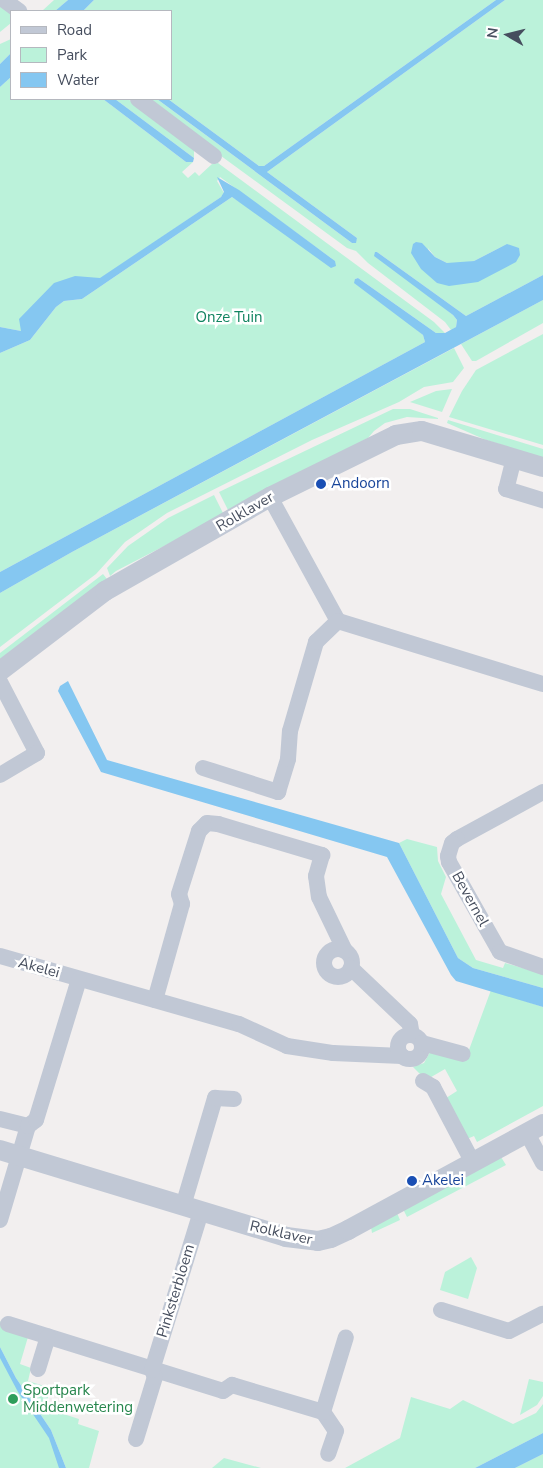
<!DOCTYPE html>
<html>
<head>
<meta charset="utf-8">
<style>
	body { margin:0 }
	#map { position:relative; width:543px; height:1468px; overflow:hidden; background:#f2efef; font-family:"Nunito Sans",sans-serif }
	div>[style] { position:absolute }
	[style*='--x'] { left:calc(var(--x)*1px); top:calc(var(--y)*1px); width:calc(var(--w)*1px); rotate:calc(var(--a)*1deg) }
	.green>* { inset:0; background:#bbf2da }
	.water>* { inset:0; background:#85c7f1 }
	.minor>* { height:16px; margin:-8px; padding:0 8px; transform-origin:8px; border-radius:8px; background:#c1c8d5 }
	.minor>.ring { margin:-8px; padding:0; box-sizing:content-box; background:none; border:16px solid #c1c8d5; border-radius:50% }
	.tertiary>* { height:20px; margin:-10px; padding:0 10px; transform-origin:10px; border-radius:10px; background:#c1c8d5 }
	.dots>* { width:14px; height:14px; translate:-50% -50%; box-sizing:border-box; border:2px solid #fff; border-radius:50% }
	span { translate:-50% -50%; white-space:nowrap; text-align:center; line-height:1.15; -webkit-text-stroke:5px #fff; paint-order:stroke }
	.park-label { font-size:15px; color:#118460 }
	.transit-label { font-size:15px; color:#164399 }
	.left { translate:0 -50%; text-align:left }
	.street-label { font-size:15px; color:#464e5e }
	.leisure-label { font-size:15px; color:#27864d }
	.legend { position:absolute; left:10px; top:10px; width:162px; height:90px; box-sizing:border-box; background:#fff; border:1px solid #b5b8bf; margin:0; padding:6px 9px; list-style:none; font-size:15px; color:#464e5e }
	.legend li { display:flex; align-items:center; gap:10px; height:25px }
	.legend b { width:25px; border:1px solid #b5b8bf }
	.north { position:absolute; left:483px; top:10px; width:50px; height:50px; -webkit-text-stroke:4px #fff; paint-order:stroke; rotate:278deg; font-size:14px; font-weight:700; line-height:20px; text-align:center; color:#464e5e }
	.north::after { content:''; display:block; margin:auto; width:18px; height:22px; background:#464e5e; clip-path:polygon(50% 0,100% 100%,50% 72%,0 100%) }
</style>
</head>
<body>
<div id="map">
	<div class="green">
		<div style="clip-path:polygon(54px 0,68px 0,55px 11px,42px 11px)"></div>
		<div style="clip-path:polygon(94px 0,496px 0,264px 166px,259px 166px,168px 99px,171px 99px,171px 11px,83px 11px)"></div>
		<div style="clip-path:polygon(evenodd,505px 0,543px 0,543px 275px,466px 316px,377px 252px,375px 252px,453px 315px,457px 320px,456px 327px,451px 330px,445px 322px,368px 263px,356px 251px,347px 248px,143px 99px,157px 99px,352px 243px,355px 243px,357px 238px,267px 172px,505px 0,507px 244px,437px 283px,428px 248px,435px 257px,447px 263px,457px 264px,474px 261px,507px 244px)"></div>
		<div style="clip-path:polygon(0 4px,11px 13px,11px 23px,0 32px)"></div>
		<div style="clip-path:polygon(11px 39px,11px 53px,0 64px,0 44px)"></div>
		<div style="clip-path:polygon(11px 77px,11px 99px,103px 99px,186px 162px,193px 162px,182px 172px,188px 178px,195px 172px,199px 176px,212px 164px,218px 163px,434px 322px,445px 333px,436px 333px,358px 278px,355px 279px,423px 335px,425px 342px,0 572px,0 353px,30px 340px,56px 307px,64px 301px,82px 299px,232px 197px,335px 261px,220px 177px,217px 181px,224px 193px,221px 197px,100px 279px,21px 324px,21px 331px,0 327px,0 87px)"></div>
		<div style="clip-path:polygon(115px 99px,128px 99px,192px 146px,194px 150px,194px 158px)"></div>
		<div style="clip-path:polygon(543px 300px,543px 323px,476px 361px,472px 361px,461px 344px)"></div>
		<div style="clip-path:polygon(543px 334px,543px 445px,449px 417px,462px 391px,476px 370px)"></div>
		<div style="clip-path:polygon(454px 348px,464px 368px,453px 382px,424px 387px,399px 402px,312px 440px,167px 513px,125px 542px,96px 574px,0 647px,0 593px,72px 552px)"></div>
		<div style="clip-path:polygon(452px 389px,442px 412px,410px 402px,436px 391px)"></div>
		<div style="clip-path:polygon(393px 409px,410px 409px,438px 418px,438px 419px,407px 417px,385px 423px,374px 431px,368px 438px,229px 512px,219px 492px)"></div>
		<div style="clip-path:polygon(448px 420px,543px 449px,543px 458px,486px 440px,447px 423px)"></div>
		<div style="clip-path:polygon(214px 495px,224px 515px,116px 571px,110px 576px,107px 568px,128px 546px,168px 518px)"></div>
		<div style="clip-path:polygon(103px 574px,107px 579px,0 659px,0 653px)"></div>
		<div style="clip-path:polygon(407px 839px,437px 847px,438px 861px,446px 877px,441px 894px,476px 960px,503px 968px,505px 963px,543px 974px,543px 988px,473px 968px,458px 958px,399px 843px)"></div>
		<div style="clip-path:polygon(491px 990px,543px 1007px,543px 1106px,477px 1142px,474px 1136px,467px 1139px,446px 1098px,457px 1091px,445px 1069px,426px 1080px,413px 1067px,424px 1063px,430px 1052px,466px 1058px)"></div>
		<div style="clip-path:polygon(501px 1157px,506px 1165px,407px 1217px,403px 1209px)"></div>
		<div style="clip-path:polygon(397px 1213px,400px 1220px,372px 1233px,371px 1227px)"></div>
		<div style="clip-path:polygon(471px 1257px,477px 1268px,468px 1299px,440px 1290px,445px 1272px)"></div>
		<div style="clip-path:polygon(0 1321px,4px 1326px,28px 1337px,20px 1364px,31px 1368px,28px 1381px,51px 1388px,45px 1408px,79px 1419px,78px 1424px,99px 1431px,89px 1468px,66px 1468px,51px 1430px,16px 1378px,0 1347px)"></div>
		<div style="clip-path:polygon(0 1353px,48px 1432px,63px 1468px,0 1468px)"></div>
		<div style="clip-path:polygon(529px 1379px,543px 1382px,543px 1396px,537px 1405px,520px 1415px)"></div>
		<div style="clip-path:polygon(411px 1397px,450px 1409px,463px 1400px,513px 1424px,536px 1413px,543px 1404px,543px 1433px,475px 1468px,345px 1468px,400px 1438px)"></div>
		<div style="clip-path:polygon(543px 1454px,543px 1468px,515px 1468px)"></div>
		<div style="clip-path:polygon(224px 1458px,261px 1468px,212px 1468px)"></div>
	</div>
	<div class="water">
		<div style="clip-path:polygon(68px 0,94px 0,83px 11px,55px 11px)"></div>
		<div style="clip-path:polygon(496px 0,505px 0,267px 172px,357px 238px,356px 243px,352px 243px,157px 99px,168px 99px,259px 166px,264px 166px)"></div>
		<div style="clip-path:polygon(11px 53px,11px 77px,0 87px,0 64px)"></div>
		<div style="clip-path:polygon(103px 99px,115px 99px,194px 158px,193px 162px,186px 162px)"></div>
		<div style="clip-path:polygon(217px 177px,239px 190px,335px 261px,336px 266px,331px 268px,232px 197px,82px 299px,64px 301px,56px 307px,30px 340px,0 353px,0 327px,21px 331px,19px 319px,54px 283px,75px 276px,100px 278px,221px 197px,224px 192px)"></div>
		<div style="clip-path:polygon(416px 242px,422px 243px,435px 257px,447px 263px,474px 261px,507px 244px,519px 248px,520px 255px,516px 262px,478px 282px,449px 286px,437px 283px,421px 269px,411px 253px,413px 244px)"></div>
		<div style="clip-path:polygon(375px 252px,377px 252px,466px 316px,543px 275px,543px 300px,72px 552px,0 593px,0 572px,425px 342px,423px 335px,354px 283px,355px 279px,358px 278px,436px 333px,445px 333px,456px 327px,457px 320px,453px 315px,374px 256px)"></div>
		<div style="clip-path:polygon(68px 681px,107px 760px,399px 843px,458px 958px,473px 968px,543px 988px,543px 1007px,456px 981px,451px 975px,387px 857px,101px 772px,58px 691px,60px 686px)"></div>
		<div style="clip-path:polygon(0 1347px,16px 1378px,51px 1430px,66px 1468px,59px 1468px,49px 1438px,18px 1392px,0 1358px)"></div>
		<div style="clip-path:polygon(543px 1433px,543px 1454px,515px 1468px,475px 1468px)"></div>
	</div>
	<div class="minor">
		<div style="--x:4;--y:0;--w:19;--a:36"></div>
		<div style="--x:138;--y:99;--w:95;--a:36.9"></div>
		<div style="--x:514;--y:458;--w:32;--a:104"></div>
		<div style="--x:506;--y:489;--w:39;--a:17"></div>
		<div style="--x:270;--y:497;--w:141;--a:61.3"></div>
		<div style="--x:338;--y:621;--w:214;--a:17.1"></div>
		<div style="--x:0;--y:682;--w:80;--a:62.5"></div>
		<div style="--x:37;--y:753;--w:43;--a:149.3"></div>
		<div style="--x:203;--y:768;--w:79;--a:17.7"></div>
		<div style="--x:278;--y:792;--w:34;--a:-73"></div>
		<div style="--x:288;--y:759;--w:28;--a:-86"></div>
		<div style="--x:290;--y:731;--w:93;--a:-73.7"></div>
		<div style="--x:316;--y:642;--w:30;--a:-44"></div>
		<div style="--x:543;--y:792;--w:98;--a:151.3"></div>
		<div style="--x:457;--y:839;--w:6;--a:141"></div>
		<div style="--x:452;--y:843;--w:14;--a:107"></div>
		<div style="--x:448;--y:856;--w:6;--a:81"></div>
		<div style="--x:449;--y:862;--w:103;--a:60.5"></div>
		<div style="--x:500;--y:952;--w:46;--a:19.2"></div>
		<div class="ring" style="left:324px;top:949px;width:12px;height:12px"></div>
		<div style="--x:0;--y:956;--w:248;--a:15.9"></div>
		<div style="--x:239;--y:1024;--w:53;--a:24.6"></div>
		<div style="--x:287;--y:1046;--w:47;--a:8.7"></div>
		<div style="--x:333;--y:1053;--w:69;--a:2.5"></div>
		<div style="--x:351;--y:968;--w:81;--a:43.5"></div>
		<div style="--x:410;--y:1024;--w:11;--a:80"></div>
		<div style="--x:155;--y:1000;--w:100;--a:-74.3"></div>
		<div style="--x:182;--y:904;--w:10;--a:-107"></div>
		<div style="--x:179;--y:894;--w:66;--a:-72.4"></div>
		<div style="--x:199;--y:831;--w:11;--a:-45"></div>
		<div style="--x:207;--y:823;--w:11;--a:5"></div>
		<div style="--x:218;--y:824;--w:109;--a:16.6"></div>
		<div style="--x:322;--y:855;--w:22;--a:106"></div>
		<div style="--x:316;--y:876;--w:21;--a:82"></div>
		<div style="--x:319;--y:897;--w:60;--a:64.3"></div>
		<div class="ring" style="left:398px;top:1035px;width:8px;height:8px"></div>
		<div style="--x:422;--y:1043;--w:42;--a:15"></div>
		<div style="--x:423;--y:1081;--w:12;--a:31"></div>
		<div style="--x:433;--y:1087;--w:84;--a:62.2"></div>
		<div style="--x:0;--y:1119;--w:29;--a:14"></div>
		<div style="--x:527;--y:1133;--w:34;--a:62"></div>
		<div style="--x:183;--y:1206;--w:113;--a:-73.5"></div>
		<div style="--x:215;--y:1098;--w:19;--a:3"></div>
		<div style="--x:0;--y:1220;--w:98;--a:-73.4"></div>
		<div style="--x:28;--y:1126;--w:10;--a:-37"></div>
		<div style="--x:36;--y:1120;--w:147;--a:-73"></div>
		<div style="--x:441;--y:1310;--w:71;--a:17.2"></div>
		<div style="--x:509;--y:1331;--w:38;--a:-27"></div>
		<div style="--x:8;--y:1324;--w:225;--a:17.3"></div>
		<div style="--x:223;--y:1391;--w:11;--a:-34"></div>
		<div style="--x:232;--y:1385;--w:95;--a:16.5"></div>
		<div style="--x:323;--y:1412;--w:23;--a:56"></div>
		<div style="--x:336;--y:1431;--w:24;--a:109"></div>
		<div style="--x:38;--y:1369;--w:34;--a:-73"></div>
		<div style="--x:323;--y:1412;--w:78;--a:-73"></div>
		<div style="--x:136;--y:1439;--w:65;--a:-73"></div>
		<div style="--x:155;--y:1377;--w:8;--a:-113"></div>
		<div style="--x:152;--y:1370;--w:165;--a:-72.8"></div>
	</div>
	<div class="tertiary">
		<div style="--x:0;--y:671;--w:132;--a:-37.3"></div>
		<div style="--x:105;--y:591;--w:190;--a:-29.7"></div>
		<div style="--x:270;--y:497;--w:140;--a:-26.2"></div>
		<div style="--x:396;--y:435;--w:26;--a:-9"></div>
		<div style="--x:422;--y:431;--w:126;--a:16.6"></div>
		<div style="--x:0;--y:1150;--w:299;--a:16.9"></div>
		<div style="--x:286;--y:1237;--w:32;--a:7"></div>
		<div style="--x:318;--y:1241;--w:13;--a:-13"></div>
		<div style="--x:331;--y:1238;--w:19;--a:-25"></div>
		<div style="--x:348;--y:1230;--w:222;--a:-28.5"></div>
	</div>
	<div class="dots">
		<div style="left:321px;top:484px;background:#1a4fb4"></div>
		<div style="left:412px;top:1181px;background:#1a4fb4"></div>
		<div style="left:13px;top:1399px;background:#2e9e5b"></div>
	</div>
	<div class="park-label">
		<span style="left:229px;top:318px">Onze Tuin</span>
	</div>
	<div class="transit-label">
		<span class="left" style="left:331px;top:484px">Andoorn</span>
		<span class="left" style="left:422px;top:1181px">Akelei</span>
	</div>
	<div class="street-label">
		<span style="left:245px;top:512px;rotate:-30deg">Rolklaver</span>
		<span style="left:470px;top:899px;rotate:61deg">Bevernel</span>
		<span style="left:39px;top:968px;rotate:15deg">Akelei</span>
		<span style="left:281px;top:1233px;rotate:13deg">Rolklaver</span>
		<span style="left:176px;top:1291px;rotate:-73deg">Pinksterbloem</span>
	</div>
	<div class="leisure-label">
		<span class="left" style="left:23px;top:1399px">Sportpark<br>Middenwetering</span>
	</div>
	<ul class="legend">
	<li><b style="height:6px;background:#c1c8d5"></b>Road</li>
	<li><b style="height:14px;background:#bbf2da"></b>Park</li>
	<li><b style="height:14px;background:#85c7f1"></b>Water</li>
	</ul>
	<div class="north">N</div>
</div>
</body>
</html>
